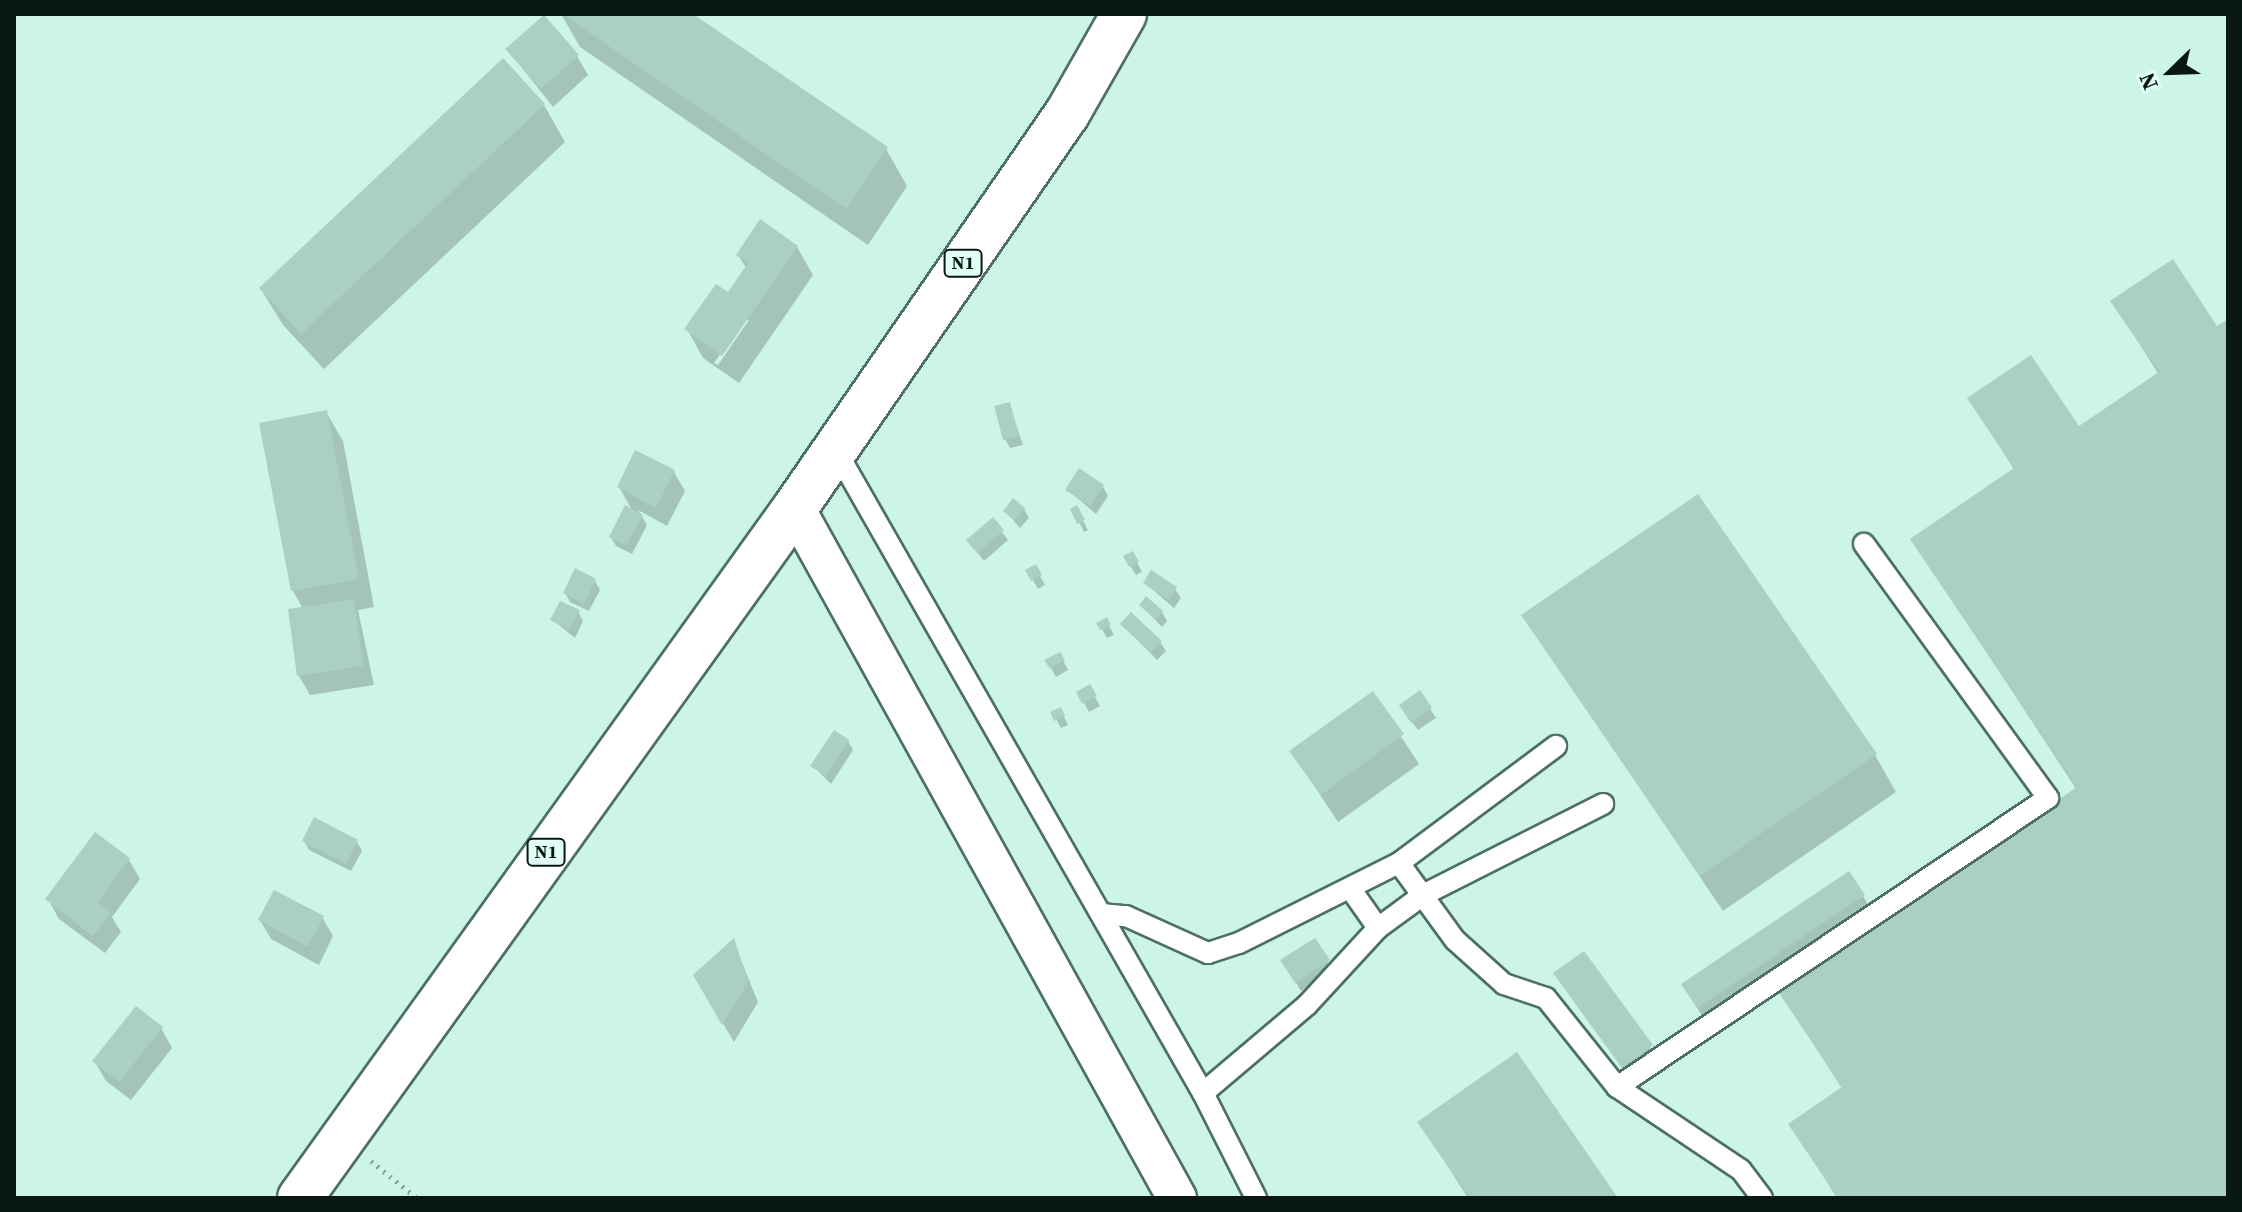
<!DOCTYPE html>
<html>
<head>
<meta charset="utf-8">
<style>
	body { margin:0 }
	#map { position:relative; width:2242px; height:1212px; overflow:hidden; background:#cdf4e8; font-family:"Source Serif 4",serif }
	div>[style] { position:absolute }
	[style*='--x'] { left:calc(var(--x)*1px); top:calc(var(--y)*1px); width:calc(var(--w)*1px); rotate:calc(var(--a)*1deg) }
	.shadow>* { inset:0; background:#0003 }
	.building>* { inset:0; background:#aacfc4 }
	.path>* { height:5px; margin-top:-2.5px; transform-origin:0; background:repeating-linear-gradient(90deg,#86a49b 0 2px,transparent 0 8px) }
	.roads { filter:drop-shadow(2px 0 #4d6f66) drop-shadow(-2px 0 #4d6f66) drop-shadow(0 2px #4d6f66) drop-shadow(0 -2px #4d6f66) }
	.lane>* { height:20px; margin:-10px; padding:0 10px; transform-origin:10px; border-radius:10px; background:#fff }
	.street>* { height:38px; margin:-19px; padding:0 19px; transform-origin:19px; border-radius:19px; background:#fff }
	.highway>* { height:44px; margin:-22px; padding:0 22px; transform-origin:22px; border-radius:22px; background:#fff }
	span { translate:-50% -50%; white-space:nowrap; text-align:center; line-height:1.15; -webkit-text-stroke:6px #e0fff6; paint-order:stroke }
	.shield-label span { padding:2px 6px; background:#e0fff6; border:2px solid; border-radius:6px; -webkit-text-stroke-width:0 }
	.shield-label { font-size:18px; color:#0a1814; font-weight:700 }
	.frame { position:absolute; inset:0; border:16px solid #0a1814; pointer-events:none }
	.north { position:absolute; left:2130px; top:32px; width:80px; height:80px; -webkit-text-stroke:6px #e0fff6; paint-order:stroke; rotate:247deg; font-size:22px; font-weight:700; line-height:32px; text-align:center; color:#0a1814 }
	.north::after { content:''; display:block; margin:auto; width:28px; height:36px; background:#0a1814; clip-path:polygon(50% 0,100% 100%,50% 72%,0 100%) }
</style>
</head>
<body>
<div id="map">
	<div class="shadow">
		<div style="clip-path:polygon(561px 14px,690px 14px,886px 149px,907px 186px,868px 245px,580px 47px)"></div>
		<div style="clip-path:polygon(508px 50px,577px 56px,588px 75px,553px 107px)"></div>
		<div style="clip-path:polygon(544px 105px,565px 142px,324px 369px,283px 325px,261px 289px)"></div>
		<div style="clip-path:polygon(evenodd,797px 247px,813px 275px,739px 383px,703px 358px,687px 329px,729px 295px,747px 269px,738px 255px,797px 247px,744px 320px,749px 320px,718px 365px,714px 363px,744px 320px)"></div>
		<div style="clip-path:polygon(2113px 302px,2217px 329px,2228px 321px,2228px 1198px,1837px 1198px,1791px 1125px,1843px 1090px,1780px 991px,1714px 1035px,1683px 985px,1863px 896px,1879px 924px,2077px 790px,1913px 540px,2015px 471px,1970px 399px,2078px 429px,2159px 375px)"></div>
		<div style="clip-path:polygon(1009px 404px,1023px 445px,1010px 448px,1005px 439px)"></div>
		<div style="clip-path:polygon(326px 412px,343px 441px,374px 607px,358px 610px,374px 685px,310px 695px,299px 676px,303px 609px,293px 591px,261px 424px)"></div>
		<div style="clip-path:polygon(674px 472px,685px 491px,667px 526px,638px 510px,647px 525px,632px 554px,616px 546px,611px 537px,633px 512px,619px 487px)"></div>
		<div style="clip-path:polygon(1103px 487px,1108px 496px,1096px 514px,1068px 490px)"></div>
		<div style="clip-path:polygon(1076px 508px,1088px 530px,1084px 532px,1073px 510px)"></div>
		<div style="clip-path:polygon(1024px 509px,1029px 518px,1020px 528px,1006px 512px)"></div>
		<div style="clip-path:polygon(993px 520px,1008px 540px,984px 561px,969px 541px)"></div>
		<div style="clip-path:polygon(1132px 553px,1142px 572px,1136px 575px,1125px 557px)"></div>
		<div style="clip-path:polygon(1035px 567px,1045px 585px,1038px 589px,1028px 571px)"></div>
		<div style="clip-path:polygon(595px 581px,600px 590px,589px 611px,570px 602px,565px 593px)"></div>
		<div style="clip-path:polygon(1145px 583px,1175px 589px,1181px 598px,1174px 608px)"></div>
		<div style="clip-path:polygon(1141px 605px,1162px 612px,1167px 621px,1162px 627px)"></div>
		<div style="clip-path:polygon(578px 612px,583px 621px,575px 638px,553px 620px)"></div>
		<div style="clip-path:polygon(1524px 616px,1875px 755px,1896px 792px,1723px 911px)"></div>
		<div style="clip-path:polygon(1106px 620px,1114px 635px,1107px 638px,1099px 624px)"></div>
		<div style="clip-path:polygon(1122px 624px,1160px 642px,1166px 651px,1157px 660px)"></div>
		<div style="clip-path:polygon(1060px 654px,1068px 670px,1056px 677px,1047px 661px)"></div>
		<div style="clip-path:polygon(1089px 687px,1100px 706px,1089px 712px,1079px 693px)"></div>
		<div style="clip-path:polygon(1419px 693px,1436px 718px,1418px 730px,1407px 715px)"></div>
		<div style="clip-path:polygon(1373px 694px,1419px 764px,1338px 822px,1292px 752px)"></div>
		<div style="clip-path:polygon(1060px 709px,1068px 725px,1061px 728px,1053px 713px)"></div>
		<div style="clip-path:polygon(848px 741px,853px 750px,831px 784px,813px 766px)"></div>
		<div style="clip-path:polygon(95px 835px,129px 860px,140px 879px,112px 917px,121px 932px,105px 953px,59px 919px,48px 899px)"></div>
		<div style="clip-path:polygon(304px 841px,357px 842px,362px 851px,351px 871px,309px 850px)"></div>
		<div style="clip-path:polygon(322px 917px,333px 936px,319px 965px,271px 939px,260px 920px)"></div>
		<div style="clip-path:polygon(733px 941px,758px 1002px,734px 1042px,695px 976px)"></div>
		<div style="clip-path:polygon(1314px 941px,1333px 970px,1301px 991px,1283px 961px)"></div>
		<div style="clip-path:polygon(1583px 953px,1662px 1065px,1635px 1086px,1556px 974px)"></div>
		<div style="clip-path:polygon(161px 1028px,172px 1048px,131px 1100px,106px 1081px,95px 1062px)"></div>
		<div style="clip-path:polygon(1420px 1123px,1616px 1198px,1468px 1198px)"></div>
	</div>
	<div class="building">
		<div style="clip-path:polygon(562px 14px,693px 14px,888px 147px,846px 209px)"></div>
		<div style="clip-path:polygon(544px 15px,579px 55px,541px 89px,505px 49px)"></div>
		<div style="clip-path:polygon(503px 58px,545px 104px,301px 334px,259px 288px)"></div>
		<div style="clip-path:polygon(760px 219px,798px 246px,722px 356px,684px 329px,716px 284px,728px 292px,748px 263px,736px 255px)"></div>
		<div style="clip-path:polygon(2173px 259px,2217px 326px,2228px 319px,2228px 1198px,1838px 1198px,1788px 1124px,1842px 1087px,1777px 990px,2077px 787px,1910px 539px,2014px 468px,1967px 398px,2031px 355px,2079px 426px,2159px 372px,2110px 301px)"></div>
		<div style="clip-path:polygon(1010px 402px,1019px 436px,1003px 440px,994px 406px)"></div>
		<div style="clip-path:polygon(327px 410px,359px 579px,291px 591px,259px 423px)"></div>
		<div style="clip-path:polygon(635px 450px,675px 470px,656px 508px,617px 487px)"></div>
		<div style="clip-path:polygon(1079px 468px,1104px 485px,1090px 506px,1065px 490px)"></div>
		<div style="clip-path:polygon(1698px 494px,1877px 754px,1700px 876px,1521px 615px)"></div>
		<div style="clip-path:polygon(1013px 498px,1025px 508px,1015px 521px,1003px 511px)"></div>
		<div style="clip-path:polygon(625px 505px,643px 515px,626px 546px,609px 537px)"></div>
		<div style="clip-path:polygon(1077px 505px,1085px 520px,1077px 524px,1070px 509px)"></div>
		<div style="clip-path:polygon(993px 517px,1004px 530px,977px 553px,966px 540px)"></div>
		<div style="clip-path:polygon(1133px 551px,1139px 562px,1129px 567px,1123px 556px)"></div>
		<div style="clip-path:polygon(1036px 564px,1042px 575px,1031px 581px,1025px 570px)"></div>
		<div style="clip-path:polygon(575px 568px,596px 579px,584px 604px,563px 593px)"></div>
		<div style="clip-path:polygon(1151px 570px,1177px 587px,1169px 600px,1143px 583px)"></div>
		<div style="clip-path:polygon(1146px 596px,1163px 611px,1156px 620px,1139px 605px)"></div>
		<div style="clip-path:polygon(354px 599px,364px 666px,297px 676px,288px 609px)"></div>
		<div style="clip-path:polygon(560px 601px,580px 610px,569px 630px,550px 620px)"></div>
		<div style="clip-path:polygon(1131px 612px,1162px 641px,1151px 653px,1120px 624px)"></div>
		<div style="clip-path:polygon(1107px 617px,1111px 625px,1100px 630px,1096px 623px)"></div>
		<div style="clip-path:polygon(1060px 652px,1065px 660px,1050px 669px,1044px 660px)"></div>
		<div style="clip-path:polygon(1090px 684px,1097px 696px,1082px 704px,1076px 692px)"></div>
		<div style="clip-path:polygon(1420px 690px,1432px 708px,1411px 723px,1399px 705px)"></div>
		<div style="clip-path:polygon(1373px 691px,1404px 734px,1321px 795px,1289px 751px)"></div>
		<div style="clip-path:polygon(1061px 707px,1065px 716px,1054px 721px,1050px 712px)"></div>
		<div style="clip-path:polygon(834px 730px,849px 740px,826px 776px,810px 766px)"></div>
		<div style="clip-path:polygon(314px 817px,358px 840px,346px 864px,302px 841px)"></div>
		<div style="clip-path:polygon(95px 832px,130px 858px,98px 902px,111px 912px,93px 936px,45px 899px)"></div>
		<div style="clip-path:polygon(1849px 871px,1865px 895px,1697px 1008px,1681px 984px)"></div>
		<div style="clip-path:polygon(274px 890px,324px 916px,308px 947px,258px 920px)"></div>
		<div style="clip-path:polygon(734px 938px,748px 982px,722px 1025px,693px 975px)"></div>
		<div style="clip-path:polygon(1315px 938px,1330px 960px,1295px 983px,1280px 960px)"></div>
		<div style="clip-path:polygon(1584px 951px,1653px 1045px,1622px 1068px,1553px 973px)"></div>
		<div style="clip-path:polygon(136px 1006px,163px 1027px,119px 1082px,92px 1061px)"></div>
		<div style="clip-path:polygon(1517px 1052px,1618px 1198px,1470px 1198px,1417px 1122px)"></div>
	</div>
	<div class="path">
		<div style="--x:371;--y:1161;--w:59;--a:38.8"></div>
	</div>
	<div class="roads">
		<div class="lane">
			<div style="--x:835;--y:449;--w:742;--a:60.26"></div>
			<div style="--x:1203;--y:1093;--w:136;--a:-40.2"></div>
			<div style="--x:1307;--y:1005;--w:105;--a:-47.3"></div>
			<div style="--x:1378;--y:928;--w:56;--a:-36.3"></div>
			<div style="--x:1423;--y:895;--w:202;--a:-26.8"></div>
			<div style="--x:1399;--y:863;--w:95;--a:54"></div>
			<div style="--x:1455;--y:940;--w:66;--a:41.9"></div>
			<div style="--x:1504;--y:984;--w:44;--a:18.4"></div>
			<div style="--x:1546;--y:998;--w:114;--a:51.4"></div>
			<div style="--x:1617;--y:1087;--w:149;--a:33.8"></div>
			<div style="--x:1741;--y:1170;--w:35;--a:53"></div>
			<div style="--x:1352;--y:891;--w:45;--a:54.9"></div>
			<div style="--x:1101;--y:914;--w:25;--a:5"></div>
			<div style="--x:1126;--y:916;--w:90;--a:24.3"></div>
			<div style="--x:1208;--y:953;--w:33;--a:-18"></div>
			<div style="--x:1239;--y:943;--w:179;--a:-26.6"></div>
			<div style="--x:1399;--y:863;--w:196;--a:-36.7"></div>
			<div style="--x:1617;--y:1087;--w:519;--a:-33.84"></div>
			<div style="--x:2048;--y:798;--w:314;--a:-125.9"></div>
			<div style="--x:1203;--y:1093;--w:118;--a:63.2"></div>
		</div>
		<div class="street">
			<div style="--x:795;--y:508;--w:789;--a:61.03"></div>
		</div>
		<div class="highway">
			<div style="--x:300;--y:1198;--w:849;--a:-54.34"></div>
			<div style="--x:795;--y:508;--w:479;--a:-55.4"></div>
			<div style="--x:1067;--y:114;--w:115;--a:-60.3"></div>
		</div>
	</div>
	<div class="shield-label">
		<span style="left:963px;top:263px">N1</span>
		<span style="left:546px;top:852px">N1</span>
	</div>
	<div class="frame"></div>
	<div class="north">N</div>
</div>
</body>
</html>
